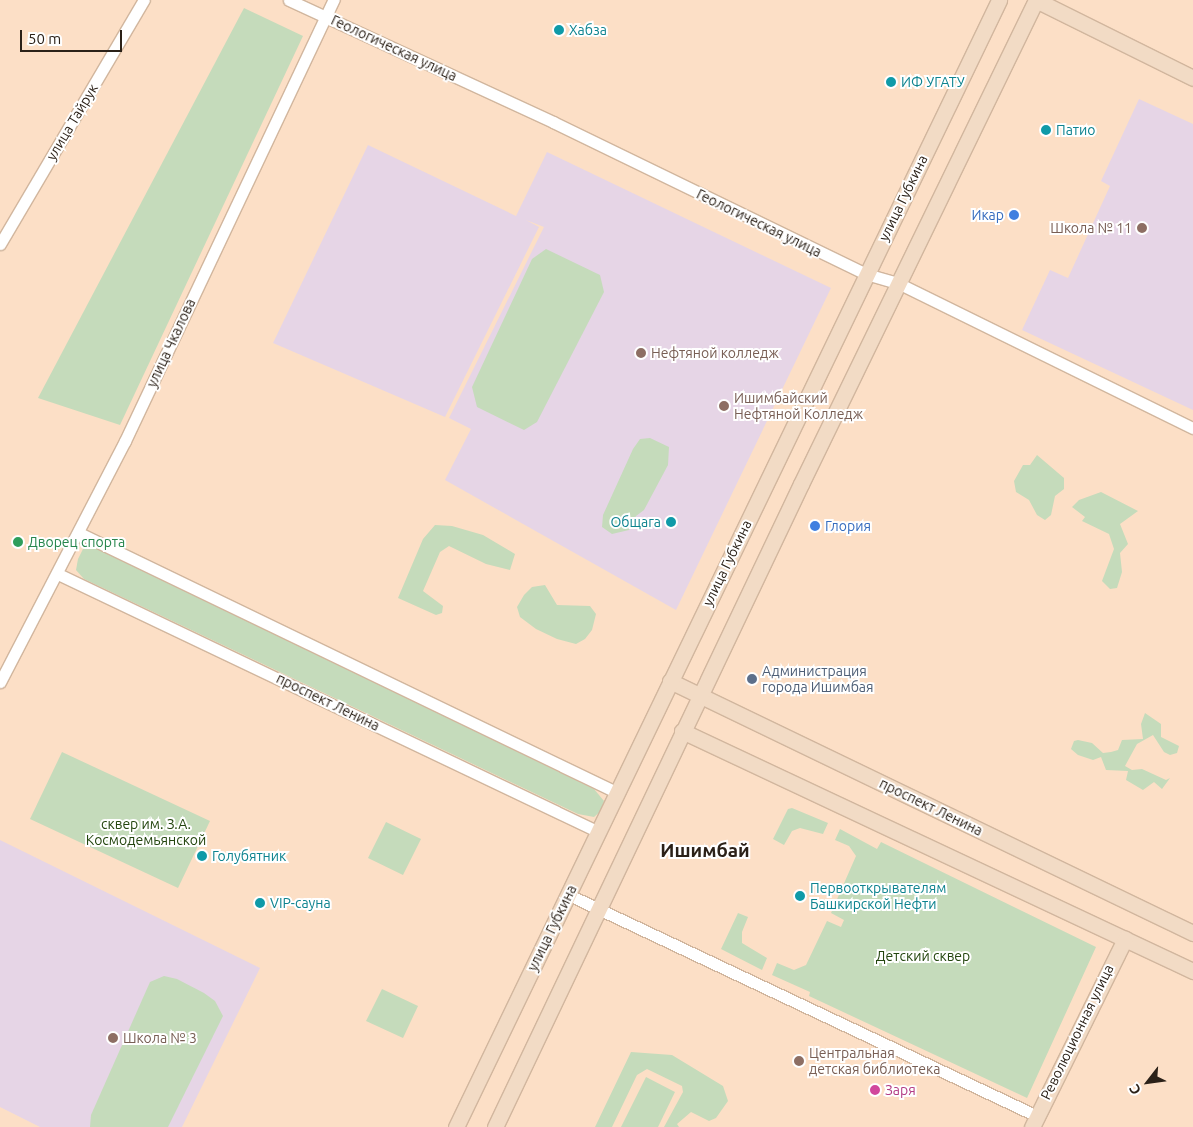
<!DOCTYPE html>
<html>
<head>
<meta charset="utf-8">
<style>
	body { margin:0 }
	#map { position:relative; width:1193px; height:1127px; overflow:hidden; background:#fcdfc6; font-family:Ubuntu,sans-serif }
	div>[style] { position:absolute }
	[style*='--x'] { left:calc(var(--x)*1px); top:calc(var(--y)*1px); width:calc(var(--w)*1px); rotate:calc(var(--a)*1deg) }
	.education>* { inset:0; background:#e6d5e6 }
	.green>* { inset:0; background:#c5dbbb }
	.roads { filter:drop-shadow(1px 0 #d1b69e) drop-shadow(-1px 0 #d1b69e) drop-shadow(0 1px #d1b69e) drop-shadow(0 -1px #d1b69e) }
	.street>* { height:11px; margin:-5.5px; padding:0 5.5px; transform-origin:5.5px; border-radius:5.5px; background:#fff }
	.secondary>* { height:15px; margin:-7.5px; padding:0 7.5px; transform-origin:7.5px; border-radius:7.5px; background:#f2dbc5 }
	.dots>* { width:14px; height:14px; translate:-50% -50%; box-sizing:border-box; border:2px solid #fff; border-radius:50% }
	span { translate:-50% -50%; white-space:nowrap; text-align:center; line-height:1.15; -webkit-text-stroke:4px #fff; paint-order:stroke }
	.culture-label { font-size:14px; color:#0d838f }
	.left { translate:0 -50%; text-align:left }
	.right { translate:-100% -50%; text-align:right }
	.street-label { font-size:14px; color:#2b2118 }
	.shop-label { font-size:14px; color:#366cbe }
	.education-label { font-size:14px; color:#785e54 }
	.leisure-label { font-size:14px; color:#27864d }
	.service-label { font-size:14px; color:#4e5e75 }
	.park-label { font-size:14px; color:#23450e }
	.hotel-label { font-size:14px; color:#b23c85 }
	.district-label { font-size:19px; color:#2b2118; font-weight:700 }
	.north { position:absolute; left:1123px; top:1057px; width:50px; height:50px; -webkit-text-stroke:4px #fff; paint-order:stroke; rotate:240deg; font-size:14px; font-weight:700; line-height:20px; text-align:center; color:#2b2118 }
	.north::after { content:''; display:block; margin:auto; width:18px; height:22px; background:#2b2118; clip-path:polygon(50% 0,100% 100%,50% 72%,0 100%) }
	.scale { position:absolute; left:20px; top:30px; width:102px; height:22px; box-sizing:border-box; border:2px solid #2b2118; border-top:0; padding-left:6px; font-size:15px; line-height:18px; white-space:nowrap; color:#2b2118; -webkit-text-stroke:4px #fff; paint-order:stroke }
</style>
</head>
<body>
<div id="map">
	<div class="education">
		<div style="clip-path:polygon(1139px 99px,1193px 124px,1193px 410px,1022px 330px,1050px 270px,1068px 278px,1110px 186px,1101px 181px)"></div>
		<div style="clip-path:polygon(368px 145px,516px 216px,547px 152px,831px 288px,676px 610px,445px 480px,471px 429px,449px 418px,544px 227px,526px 220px,539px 227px,445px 417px,273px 343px)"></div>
		<div style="clip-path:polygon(0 840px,260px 968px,182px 1127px,40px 1127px,0 1107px)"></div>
	</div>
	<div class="green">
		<div style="clip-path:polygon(244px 8px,303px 36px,120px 425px,38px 398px)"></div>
		<div style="clip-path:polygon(546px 249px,600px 275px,604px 292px,537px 422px,524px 430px,477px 407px,472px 387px,532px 259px)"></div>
		<div style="clip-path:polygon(650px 438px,669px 447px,668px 465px,644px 510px,636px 516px,629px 530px,612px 534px,602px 527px,603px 515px,633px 449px,640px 439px)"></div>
		<div style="clip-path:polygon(1037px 455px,1064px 478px,1064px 489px,1055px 496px,1051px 515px,1045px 520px,1037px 515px,1029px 500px,1016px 492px,1014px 481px,1023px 465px,1030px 465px)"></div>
		<div style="clip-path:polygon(1101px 492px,1138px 511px,1120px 524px,1128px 544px,1120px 553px,1122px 572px,1117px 588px,1110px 589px,1102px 581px,1114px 549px,1109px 534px,1082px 521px,1085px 517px,1072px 507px,1079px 500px)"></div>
		<div style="clip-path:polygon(435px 525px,452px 526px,483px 535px,515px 554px,510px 570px,486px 564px,449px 546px,440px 552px,423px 591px,443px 606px,442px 613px,436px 615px,398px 598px,423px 539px)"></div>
		<div style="clip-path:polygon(93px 545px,594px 789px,604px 801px,601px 811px,594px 817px,578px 814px,84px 579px,76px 570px,78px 559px,83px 549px)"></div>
		<div style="clip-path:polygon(545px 585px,557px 605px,590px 606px,596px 614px,592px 630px,585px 639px,576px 644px,557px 639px,536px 629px,520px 617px,517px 607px,524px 595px,532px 587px)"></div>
		<div style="clip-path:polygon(1145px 713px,1161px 724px,1161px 737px,1179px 746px,1177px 753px,1170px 755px,1164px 752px,1153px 735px,1137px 744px,1125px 766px,1132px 770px,1142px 769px,1166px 780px,1170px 778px,1162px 789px,1154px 782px,1143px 790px,1126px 780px,1128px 771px,1106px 770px,1101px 757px,1093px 760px,1078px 755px,1071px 749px,1074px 741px,1078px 740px,1092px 743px,1103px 753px,1111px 752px,1118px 750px,1122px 740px,1143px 739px,1141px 724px)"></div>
		<div style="clip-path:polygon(62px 752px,210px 821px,178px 888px,30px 819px)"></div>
		<div style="clip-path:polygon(792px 808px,828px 823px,823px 834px,800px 828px,792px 831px,784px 845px,773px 839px,788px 809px)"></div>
		<div style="clip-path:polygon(386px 822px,421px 839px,403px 875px,368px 858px)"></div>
		<div style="clip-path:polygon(840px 829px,877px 849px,881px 842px,1096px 947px,1027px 1098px,809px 996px,810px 992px,772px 975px,777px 963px,794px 970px,806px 965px,827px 921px,841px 927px,844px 920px,831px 913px,856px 856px,849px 846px,835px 840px)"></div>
		<div style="clip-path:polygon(738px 913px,748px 917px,742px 932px,742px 943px,767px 958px,762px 970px,721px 949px)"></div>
		<div style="clip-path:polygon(164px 976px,177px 979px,204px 993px,215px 1001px,223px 1016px,168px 1127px,90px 1127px,91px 1115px,150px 982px)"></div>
		<div style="clip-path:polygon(382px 989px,418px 1006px,403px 1038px,366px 1021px)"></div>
		<div style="clip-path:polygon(631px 1052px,672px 1055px,723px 1086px,728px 1101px,716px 1118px,709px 1121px,691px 1112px,677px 1124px,679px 1127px,664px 1127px,683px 1092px,682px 1086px,647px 1069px,637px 1075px,612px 1127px,595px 1127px)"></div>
		<div style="clip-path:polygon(646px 1077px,675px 1092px,658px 1127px,621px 1127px)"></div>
	</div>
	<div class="roads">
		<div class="street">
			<div style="--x:289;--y:0;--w:291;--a:24.8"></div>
			<div style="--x:553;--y:122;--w:348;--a:25.9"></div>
			<div style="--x:866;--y:274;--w:35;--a:16"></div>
			<div style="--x:900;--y:284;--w:326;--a:26.2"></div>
			<div style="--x:0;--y:244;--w:283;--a:-59.5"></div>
			<div style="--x:79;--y:533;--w:598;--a:25.75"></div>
			<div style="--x:58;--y:574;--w:599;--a:25.5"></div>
			<div style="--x:0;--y:682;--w:271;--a:-62.6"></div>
			<div style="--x:125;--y:441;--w:488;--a:-64.7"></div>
			<div style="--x:569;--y:895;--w:518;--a:25.28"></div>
		</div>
		<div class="secondary">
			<div style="--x:1036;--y:0;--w:175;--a:26.4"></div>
			<div style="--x:670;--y:681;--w:581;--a:25.73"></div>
			<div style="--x:682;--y:731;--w:565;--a:25.16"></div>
			<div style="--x:456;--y:1127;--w:1251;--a:-64.27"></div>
			<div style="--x:495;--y:1127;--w:712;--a:-64.55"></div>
			<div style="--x:801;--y:484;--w:538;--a:-64.1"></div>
			<div style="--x:1032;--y:1127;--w:210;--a:-63.7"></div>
		</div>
	</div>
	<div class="dots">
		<div style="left:559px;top:30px;background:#0f9aa8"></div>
		<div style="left:891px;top:82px;background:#0f9aa8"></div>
		<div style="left:1046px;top:130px;background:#0f9aa8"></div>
		<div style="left:1014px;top:215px;background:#3f7fe0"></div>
		<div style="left:1142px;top:228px;background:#8d6e63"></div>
		<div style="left:641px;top:353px;background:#8d6e63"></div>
		<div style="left:724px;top:406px;background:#8d6e63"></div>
		<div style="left:671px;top:522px;background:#0f9aa8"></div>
		<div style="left:815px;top:526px;background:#3f7fe0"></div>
		<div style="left:18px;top:542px;background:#2e9e5b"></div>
		<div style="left:752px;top:679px;background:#5c6f8a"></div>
		<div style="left:202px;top:856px;background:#0f9aa8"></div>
		<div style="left:800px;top:896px;background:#0f9aa8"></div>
		<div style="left:260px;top:903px;background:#0f9aa8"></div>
		<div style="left:113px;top:1038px;background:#8d6e63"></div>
		<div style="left:799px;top:1061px;background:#8d6e63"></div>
		<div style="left:875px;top:1090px;background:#d1479c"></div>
	</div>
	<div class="culture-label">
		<span class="left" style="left:569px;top:30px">Хабза</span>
		<span class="left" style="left:901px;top:82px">ИФ УГАТУ</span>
		<span class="left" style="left:1056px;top:130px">Патио</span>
		<span class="right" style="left:661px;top:522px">Общага</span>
		<span class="left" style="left:212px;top:856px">Голубятник</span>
		<span class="left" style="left:810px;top:896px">Первооткрывателям<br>Башкирской Нефти</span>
		<span class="left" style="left:270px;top:903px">VIP-сауна</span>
	</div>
	<div class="street-label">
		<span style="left:394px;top:48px;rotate:25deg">Геологическая улица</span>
		<span style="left:72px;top:122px;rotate:-59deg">улица Тайрук</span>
		<span style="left:903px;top:198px;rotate:-64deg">улица Губкина</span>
		<span style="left:759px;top:223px;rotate:26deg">Геологическая улица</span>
		<span style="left:171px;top:343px;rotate:-65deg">улица Чкалова</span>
		<span style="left:727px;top:563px;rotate:-64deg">улица Губкина</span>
		<span style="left:328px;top:702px;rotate:26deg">проспект Ленина</span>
		<span style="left:931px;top:807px;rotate:26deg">проспект Ленина</span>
		<span style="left:552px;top:928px;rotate:-64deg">улица Губкина</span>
		<span style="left:1077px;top:1032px;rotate:-64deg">Революционная улица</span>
	</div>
	<div class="shop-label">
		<span class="right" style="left:1004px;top:215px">Икар</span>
		<span class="left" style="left:825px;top:526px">Глория</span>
	</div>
	<div class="education-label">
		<span class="right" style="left:1132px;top:228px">Школа № 11</span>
		<span class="left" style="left:651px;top:353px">Нефтяной колледж</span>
		<span class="left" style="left:734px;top:406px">Ишимбайский<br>Нефтяной Колледж</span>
		<span class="left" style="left:123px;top:1038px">Школа № 3</span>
		<span class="left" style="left:809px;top:1061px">Центральная<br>детская библиотека</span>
	</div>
	<div class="leisure-label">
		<span class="left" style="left:28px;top:542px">Дворец спорта</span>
	</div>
	<div class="service-label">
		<span class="left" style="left:762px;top:679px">Администрация<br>города Ишимбая</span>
	</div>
	<div class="park-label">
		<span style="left:146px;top:832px">сквер им. З.А.<br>Космодемьянской</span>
		<span style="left:923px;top:956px">Детский сквер</span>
	</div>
	<div class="hotel-label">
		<span class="left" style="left:885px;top:1090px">Заря</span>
	</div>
	<div class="district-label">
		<span style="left:705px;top:851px">Ишимбай</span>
	</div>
	<div class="north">С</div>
	<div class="scale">50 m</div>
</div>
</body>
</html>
